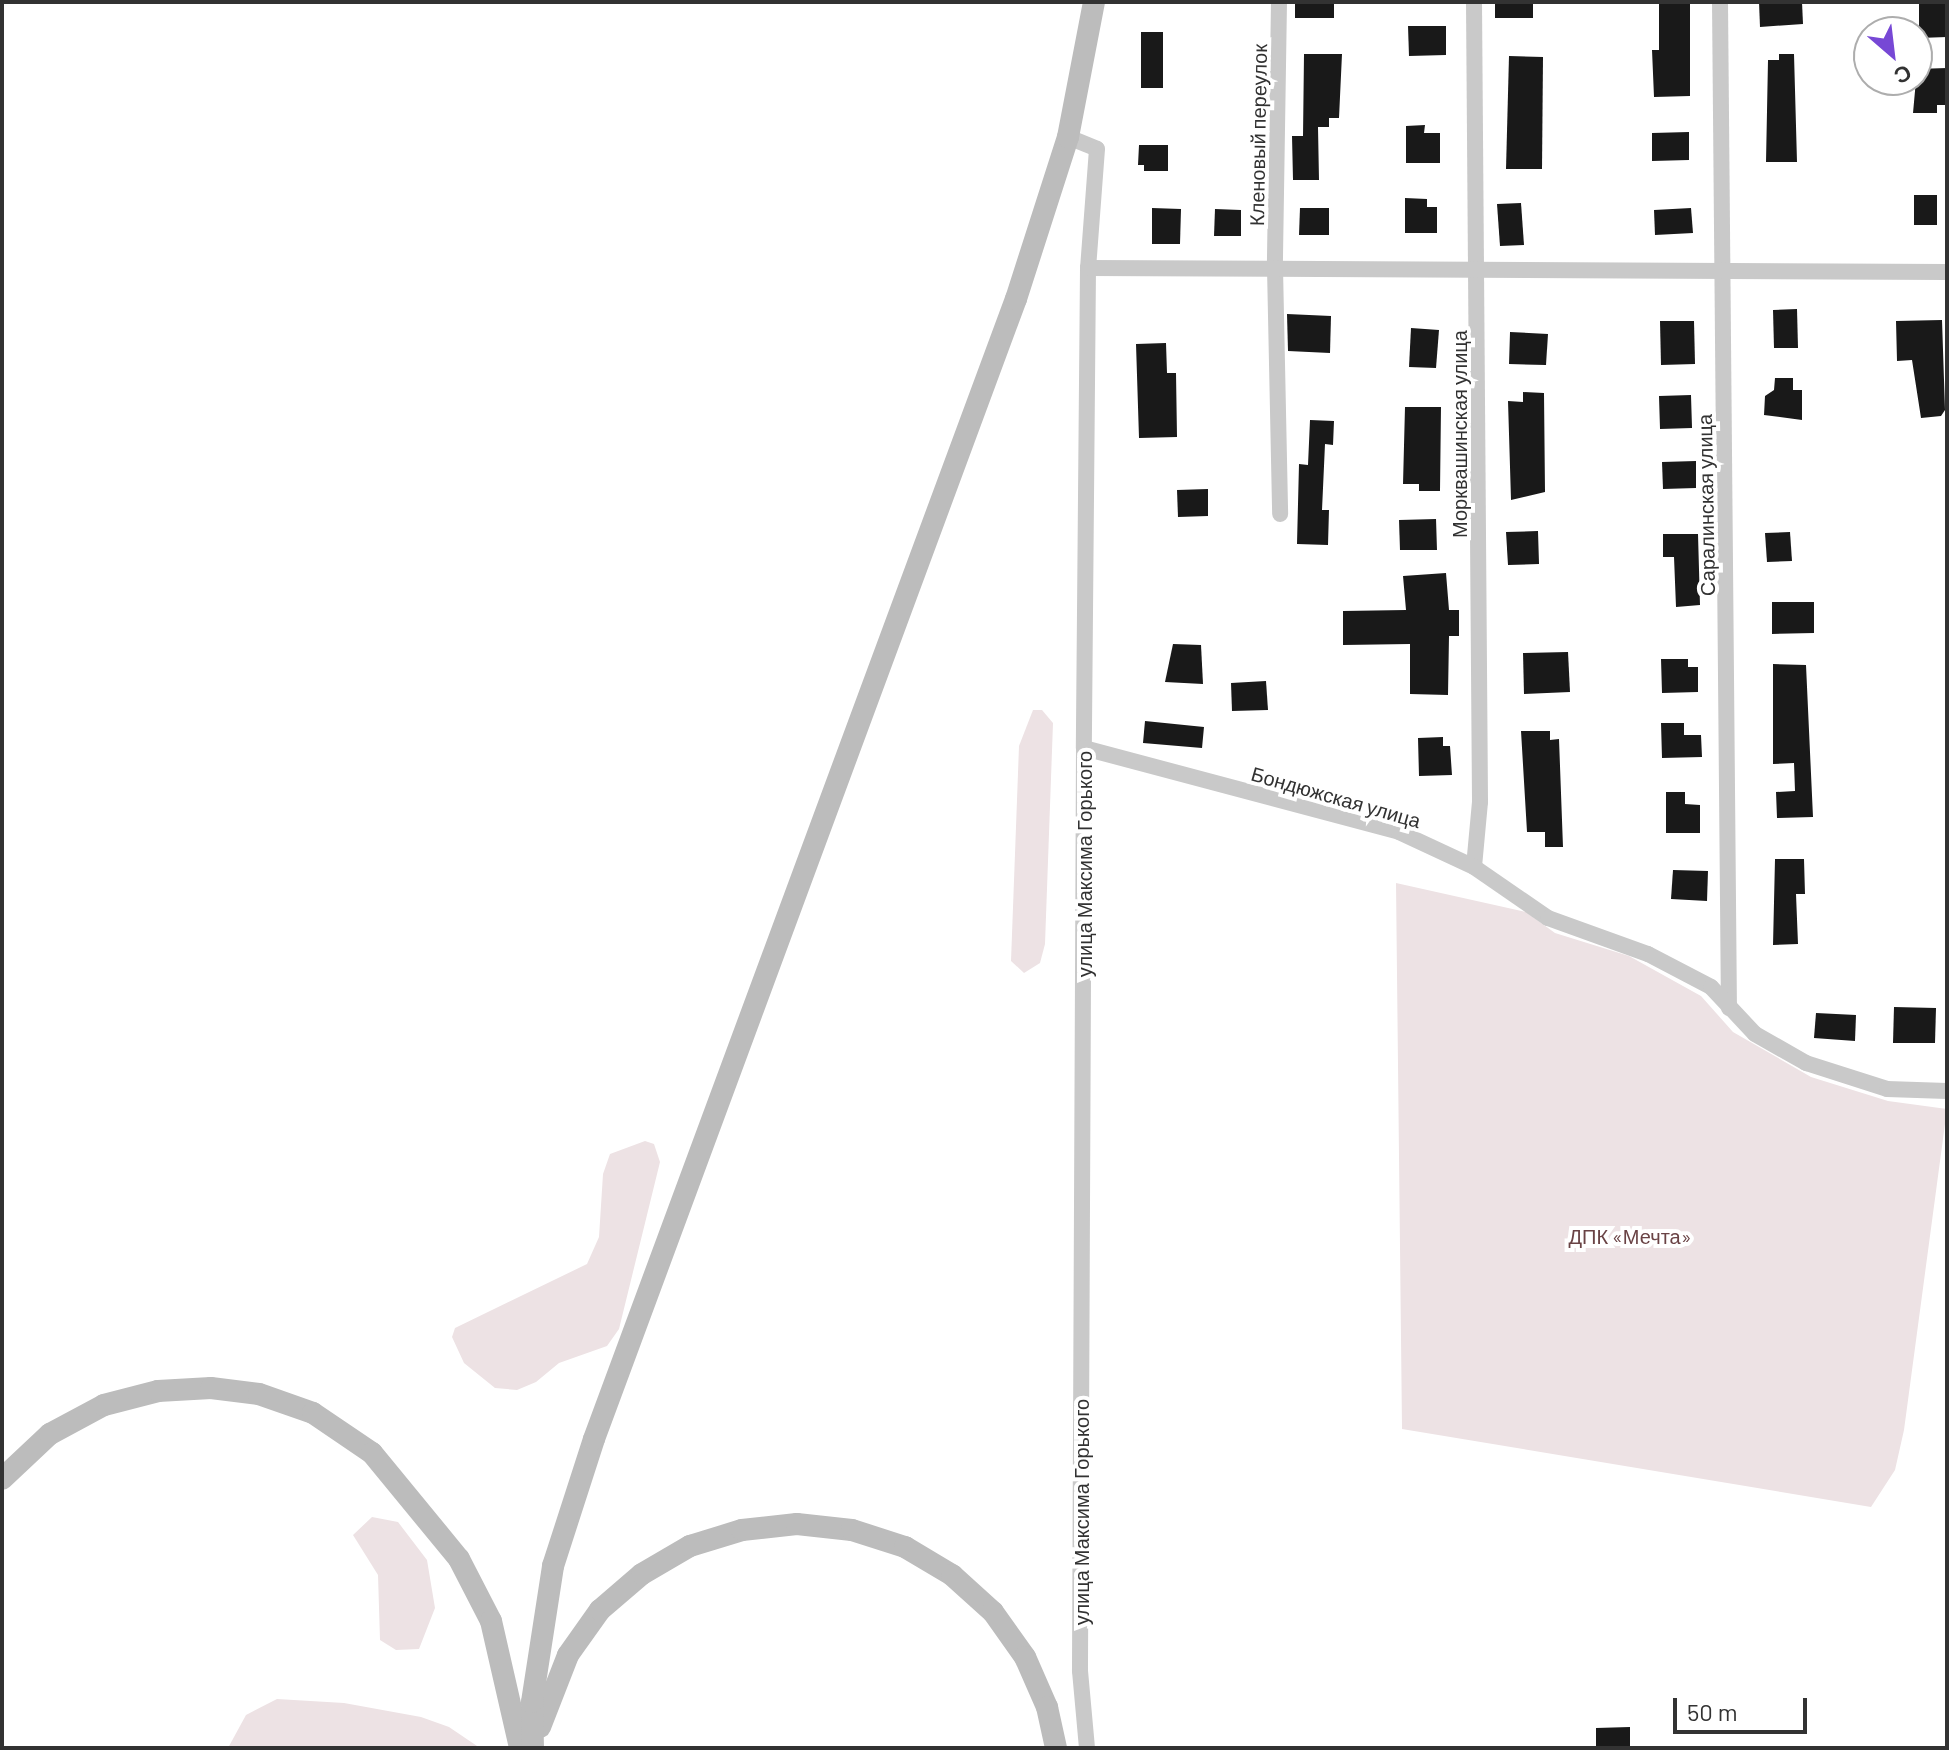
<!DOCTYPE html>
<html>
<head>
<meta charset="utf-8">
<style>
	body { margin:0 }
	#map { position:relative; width:1949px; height:1750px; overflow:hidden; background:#fff; font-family:Barlow,sans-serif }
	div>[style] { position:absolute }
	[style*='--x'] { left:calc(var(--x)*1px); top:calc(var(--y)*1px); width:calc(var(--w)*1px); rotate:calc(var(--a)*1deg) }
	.green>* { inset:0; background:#ede2e4 }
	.building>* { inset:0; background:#191919 }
	.street>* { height:16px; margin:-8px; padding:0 8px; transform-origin:8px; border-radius:8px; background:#c9c9c9 }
	.secondary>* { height:22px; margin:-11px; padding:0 11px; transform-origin:11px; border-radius:11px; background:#bcbcbc }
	span { translate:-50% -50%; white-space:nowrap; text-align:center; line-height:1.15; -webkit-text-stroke:8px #fff; paint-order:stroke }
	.street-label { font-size:20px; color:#323232 }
	.park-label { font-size:20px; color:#6a4345 }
	.frame { position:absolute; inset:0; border:4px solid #323232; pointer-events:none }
	.north { position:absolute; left:1853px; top:16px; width:80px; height:80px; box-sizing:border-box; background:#fff; border:2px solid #adadad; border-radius:50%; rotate:152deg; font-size:22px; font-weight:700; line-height:32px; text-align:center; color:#323232 }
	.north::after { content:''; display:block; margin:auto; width:28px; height:36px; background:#7748d5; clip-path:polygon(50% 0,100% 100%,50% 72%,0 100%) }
	.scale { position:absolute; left:1673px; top:1698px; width:134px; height:36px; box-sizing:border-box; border:4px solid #323232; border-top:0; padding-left:10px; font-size:24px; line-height:28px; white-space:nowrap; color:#323232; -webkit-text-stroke:6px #fff; paint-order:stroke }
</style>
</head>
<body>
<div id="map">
	<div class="green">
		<div style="clip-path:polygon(1033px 710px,1042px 710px,1053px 723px,1045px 944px,1040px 963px,1024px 973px,1011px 961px,1019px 746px)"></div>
		<div style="clip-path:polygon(1396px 883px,1526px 912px,1555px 933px,1629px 956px,1701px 996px,1733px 1032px,1811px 1077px,1888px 1101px,1947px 1109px,1904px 1430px,1895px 1470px,1871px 1507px,1402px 1429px)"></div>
		<div style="clip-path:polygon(645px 1141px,654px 1144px,660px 1162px,619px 1329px,607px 1346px,559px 1363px,536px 1382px,517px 1390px,495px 1388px,464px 1363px,452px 1337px,455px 1328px,587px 1264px,599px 1237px,603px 1174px,610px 1154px)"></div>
		<div style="clip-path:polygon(372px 1517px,398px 1522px,427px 1560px,435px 1608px,419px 1649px,396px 1650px,380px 1640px,378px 1575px,353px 1535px)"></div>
		<div style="clip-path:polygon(277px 1699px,344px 1703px,421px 1717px,449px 1727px,480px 1748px,228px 1748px,246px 1715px)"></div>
	</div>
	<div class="building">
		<div style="clip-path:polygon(1295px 2px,1334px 2px,1334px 18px,1295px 18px)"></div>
		<div style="clip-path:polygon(1495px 2px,1533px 2px,1533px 18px,1495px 18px)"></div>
		<div style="clip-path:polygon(1659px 2px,1690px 2px,1690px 96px,1654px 97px,1652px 50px,1659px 50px)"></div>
		<div style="clip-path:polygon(1759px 2px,1802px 2px,1803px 24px,1760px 27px)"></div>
		<div style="clip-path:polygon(1919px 2px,1947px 2px,1947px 37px,1919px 38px)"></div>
		<div style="clip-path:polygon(1408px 26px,1446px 26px,1446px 55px,1409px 56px)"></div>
		<div style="clip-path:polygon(1141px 32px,1163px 32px,1163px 88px,1141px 88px)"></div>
		<div style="clip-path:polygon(1304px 54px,1342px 54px,1339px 118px,1329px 118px,1329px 127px,1318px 127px,1319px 180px,1293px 180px,1292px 136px,1303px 136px)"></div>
		<div style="clip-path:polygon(1779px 54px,1794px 54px,1797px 162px,1766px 162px,1768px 60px,1779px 60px)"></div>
		<div style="clip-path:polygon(1509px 56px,1543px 57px,1542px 169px,1506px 169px)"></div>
		<div style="clip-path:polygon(1947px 68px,1947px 105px,1937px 105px,1937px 113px,1913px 113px,1917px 69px)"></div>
		<div style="clip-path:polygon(1425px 125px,1424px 133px,1440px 133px,1440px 163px,1406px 163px,1406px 126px)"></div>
		<div style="clip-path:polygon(1689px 132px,1689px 160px,1652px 161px,1652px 133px)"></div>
		<div style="clip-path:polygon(1139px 145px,1168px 145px,1168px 171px,1144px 171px,1144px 165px,1138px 165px)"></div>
		<div style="clip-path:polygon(1914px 195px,1937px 195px,1937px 225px,1914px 225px)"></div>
		<div style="clip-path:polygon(1405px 198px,1427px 199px,1427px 207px,1437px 207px,1437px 233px,1405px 233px)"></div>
		<div style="clip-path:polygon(1521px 203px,1524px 245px,1500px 246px,1497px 204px)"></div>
		<div style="clip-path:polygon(1152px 208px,1181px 209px,1180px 244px,1152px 244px)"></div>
		<div style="clip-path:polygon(1300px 208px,1329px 208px,1329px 235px,1299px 235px)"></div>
		<div style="clip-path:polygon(1691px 208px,1693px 233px,1655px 235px,1654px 210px)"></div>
		<div style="clip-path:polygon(1215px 209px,1241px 210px,1241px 236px,1214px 236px)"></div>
		<div style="clip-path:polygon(1797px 309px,1798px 348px,1774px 348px,1773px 310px)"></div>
		<div style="clip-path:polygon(1287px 314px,1331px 316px,1330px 353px,1288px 351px)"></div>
		<div style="clip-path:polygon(1942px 320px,1945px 410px,1941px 416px,1921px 418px,1912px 360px,1897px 361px,1896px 321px)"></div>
		<div style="clip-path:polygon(1660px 321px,1694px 321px,1695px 364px,1661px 365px)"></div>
		<div style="clip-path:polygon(1411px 328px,1439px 330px,1436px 368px,1409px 367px)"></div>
		<div style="clip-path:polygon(1510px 332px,1548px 334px,1546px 365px,1509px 364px)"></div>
		<div style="clip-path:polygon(1166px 343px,1167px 373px,1176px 373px,1177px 437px,1139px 438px,1136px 344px)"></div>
		<div style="clip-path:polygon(1775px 378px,1793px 378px,1793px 390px,1802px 390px,1802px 420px,1764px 415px,1765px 396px,1774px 390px)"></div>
		<div style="clip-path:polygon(1523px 392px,1544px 393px,1545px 492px,1511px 500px,1508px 401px,1523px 402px)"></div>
		<div style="clip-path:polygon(1691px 395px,1692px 428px,1660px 429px,1659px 396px)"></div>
		<div style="clip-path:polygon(1405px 407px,1441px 407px,1440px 491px,1419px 491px,1419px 484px,1403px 484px)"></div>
		<div style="clip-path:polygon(1310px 420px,1334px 421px,1333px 445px,1325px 444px,1322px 510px,1329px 510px,1328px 545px,1297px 544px,1299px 464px,1308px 465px)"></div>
		<div style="clip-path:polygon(1696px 461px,1696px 488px,1663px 489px,1662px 462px)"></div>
		<div style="clip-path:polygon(1208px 489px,1208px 516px,1178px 517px,1177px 490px)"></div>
		<div style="clip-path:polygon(1436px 519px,1437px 550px,1400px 550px,1399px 520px)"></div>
		<div style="clip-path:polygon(1538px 531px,1539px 564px,1508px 565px,1506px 532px)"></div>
		<div style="clip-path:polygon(1790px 532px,1792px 561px,1767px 562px,1765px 533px)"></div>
		<div style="clip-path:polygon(1663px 534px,1698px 534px,1700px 605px,1676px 607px,1674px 557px,1663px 557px)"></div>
		<div style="clip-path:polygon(1446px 573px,1449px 610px,1459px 610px,1459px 636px,1449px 636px,1448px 695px,1410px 694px,1410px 644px,1343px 645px,1343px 611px,1406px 610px,1403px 576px)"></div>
		<div style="clip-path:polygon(1772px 602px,1814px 602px,1814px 633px,1772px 634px)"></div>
		<div style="clip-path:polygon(1173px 644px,1201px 645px,1203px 684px,1165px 682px)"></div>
		<div style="clip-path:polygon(1568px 652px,1570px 692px,1524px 694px,1523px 653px)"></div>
		<div style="clip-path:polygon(1661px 659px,1688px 659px,1688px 667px,1698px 667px,1698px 692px,1662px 693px)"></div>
		<div style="clip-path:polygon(1773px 664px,1806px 665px,1813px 817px,1777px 818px,1776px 792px,1795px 791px,1794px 763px,1773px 764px)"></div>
		<div style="clip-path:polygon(1266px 681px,1268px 710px,1232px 711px,1231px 683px)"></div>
		<div style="clip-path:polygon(1145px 721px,1204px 727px,1202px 748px,1143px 743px)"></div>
		<div style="clip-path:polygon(1661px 723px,1684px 723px,1684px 735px,1701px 735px,1702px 757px,1662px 758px)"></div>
		<div style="clip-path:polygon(1521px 731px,1550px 731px,1550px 740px,1559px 739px,1563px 847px,1545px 847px,1545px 832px,1527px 832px)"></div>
		<div style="clip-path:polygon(1443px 737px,1443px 746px,1450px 746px,1452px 775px,1419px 776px,1418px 738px)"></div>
		<div style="clip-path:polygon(1666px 792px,1685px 792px,1685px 804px,1700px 805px,1700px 833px,1666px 833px)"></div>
		<div style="clip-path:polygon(1775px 859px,1804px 859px,1805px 894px,1796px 894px,1798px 944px,1773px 945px)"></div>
		<div style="clip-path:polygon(1673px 870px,1708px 871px,1707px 901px,1671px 899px)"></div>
		<div style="clip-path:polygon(1894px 1007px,1936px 1008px,1935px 1043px,1893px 1043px)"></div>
		<div style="clip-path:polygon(1816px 1013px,1856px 1015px,1855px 1041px,1814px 1038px)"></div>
		<div style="clip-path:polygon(1630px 1727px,1630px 1748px,1596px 1748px,1596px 1728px)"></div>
	</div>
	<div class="street">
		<div style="--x:1279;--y:2;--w:266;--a:90.9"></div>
		<div style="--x:1275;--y:268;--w:246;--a:88.8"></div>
		<div style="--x:1474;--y:2;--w:800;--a:89.57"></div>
		<div style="--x:1480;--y:802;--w:65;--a:95.3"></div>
		<div style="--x:1720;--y:2;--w:1006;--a:89.49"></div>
		<div style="--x:1068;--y:137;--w:31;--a:22"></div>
		<div style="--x:1097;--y:149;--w:119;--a:94.3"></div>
		<div style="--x:1088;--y:268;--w:480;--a:90.5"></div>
		<div style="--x:1084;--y:748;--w:923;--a:90.25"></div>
		<div style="--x:1080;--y:1671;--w:77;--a:84.8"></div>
		<div style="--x:1088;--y:268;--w:859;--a:0.27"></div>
		<div style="--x:1084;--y:748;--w:326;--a:14.9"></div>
		<div style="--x:1399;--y:832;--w:83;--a:25"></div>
		<div style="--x:1474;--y:867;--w:90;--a:34.6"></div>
		<div style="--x:1548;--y:918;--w:106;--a:19.8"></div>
		<div style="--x:1648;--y:954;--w:71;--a:27.6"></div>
		<div style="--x:1711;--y:987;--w:64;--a:46.9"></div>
		<div style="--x:1755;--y:1034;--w:59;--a:29.6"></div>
		<div style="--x:1806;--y:1063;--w:85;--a:17.8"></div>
		<div style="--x:1887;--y:1089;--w:60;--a:1.9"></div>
	</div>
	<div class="secondary">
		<div style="--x:2;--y:1479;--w:66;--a:-43.2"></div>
		<div style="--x:50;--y:1434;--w:61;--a:-28.2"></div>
		<div style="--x:104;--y:1405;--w:56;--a:-14.5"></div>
		<div style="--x:158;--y:1391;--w:53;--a:-3.2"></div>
		<div style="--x:211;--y:1388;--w:48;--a:7.1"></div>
		<div style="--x:259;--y:1394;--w:57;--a:19.4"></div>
		<div style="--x:313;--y:1413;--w:71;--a:34.1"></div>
		<div style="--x:372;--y:1453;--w:137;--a:50.6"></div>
		<div style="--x:459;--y:1559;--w:70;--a:62.7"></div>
		<div style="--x:491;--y:1621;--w:130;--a:77.1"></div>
		<div style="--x:540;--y:1727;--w:77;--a:-68.7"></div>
		<div style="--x:568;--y:1655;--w:55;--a:-54.6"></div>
		<div style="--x:600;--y:1610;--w:55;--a:-40.6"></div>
		<div style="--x:642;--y:1574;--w:56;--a:-30.3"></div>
		<div style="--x:690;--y:1546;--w:54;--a:-17.1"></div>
		<div style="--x:742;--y:1530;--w:55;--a:-6.2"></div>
		<div style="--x:797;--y:1524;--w:55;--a:6.2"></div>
		<div style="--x:852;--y:1530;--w:56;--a:17.8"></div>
		<div style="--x:905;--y:1547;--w:55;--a:30.8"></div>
		<div style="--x:952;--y:1575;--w:55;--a:42.1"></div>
		<div style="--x:993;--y:1612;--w:55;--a:54.6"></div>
		<div style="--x:1025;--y:1657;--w:55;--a:66.3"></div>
		<div style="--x:1047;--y:1707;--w:42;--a:77.6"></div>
		<div style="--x:533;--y:1748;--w:46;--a:-91.2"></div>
		<div style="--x:532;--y:1702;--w:138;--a:-81.2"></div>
		<div style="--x:553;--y:1566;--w:133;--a:-72.1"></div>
		<div style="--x:594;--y:1439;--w:1216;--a:-69.69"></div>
		<div style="--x:1016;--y:299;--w:170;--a:-72.2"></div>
		<div style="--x:1068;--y:137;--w:137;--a:-79.1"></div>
	</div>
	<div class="street-label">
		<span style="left:1258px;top:135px;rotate:-89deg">Кленовый переулок</span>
		<span style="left:1459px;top:434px;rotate:-90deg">Морквашинская улица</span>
		<span style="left:1706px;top:505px;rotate:-91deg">Саралинская улица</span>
		<span style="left:1336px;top:797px;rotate:16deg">Бондюжская улица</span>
		<span style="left:1084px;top:864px;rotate:-90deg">улица Максима Горького</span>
		<span style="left:1081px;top:1512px;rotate:-90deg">улица Максима Горького</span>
	</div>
	<div class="park-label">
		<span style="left:1630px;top:1236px">ДПК «Мечта»</span>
	</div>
	<div class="frame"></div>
	<div class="north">С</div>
	<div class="scale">50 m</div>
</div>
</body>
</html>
